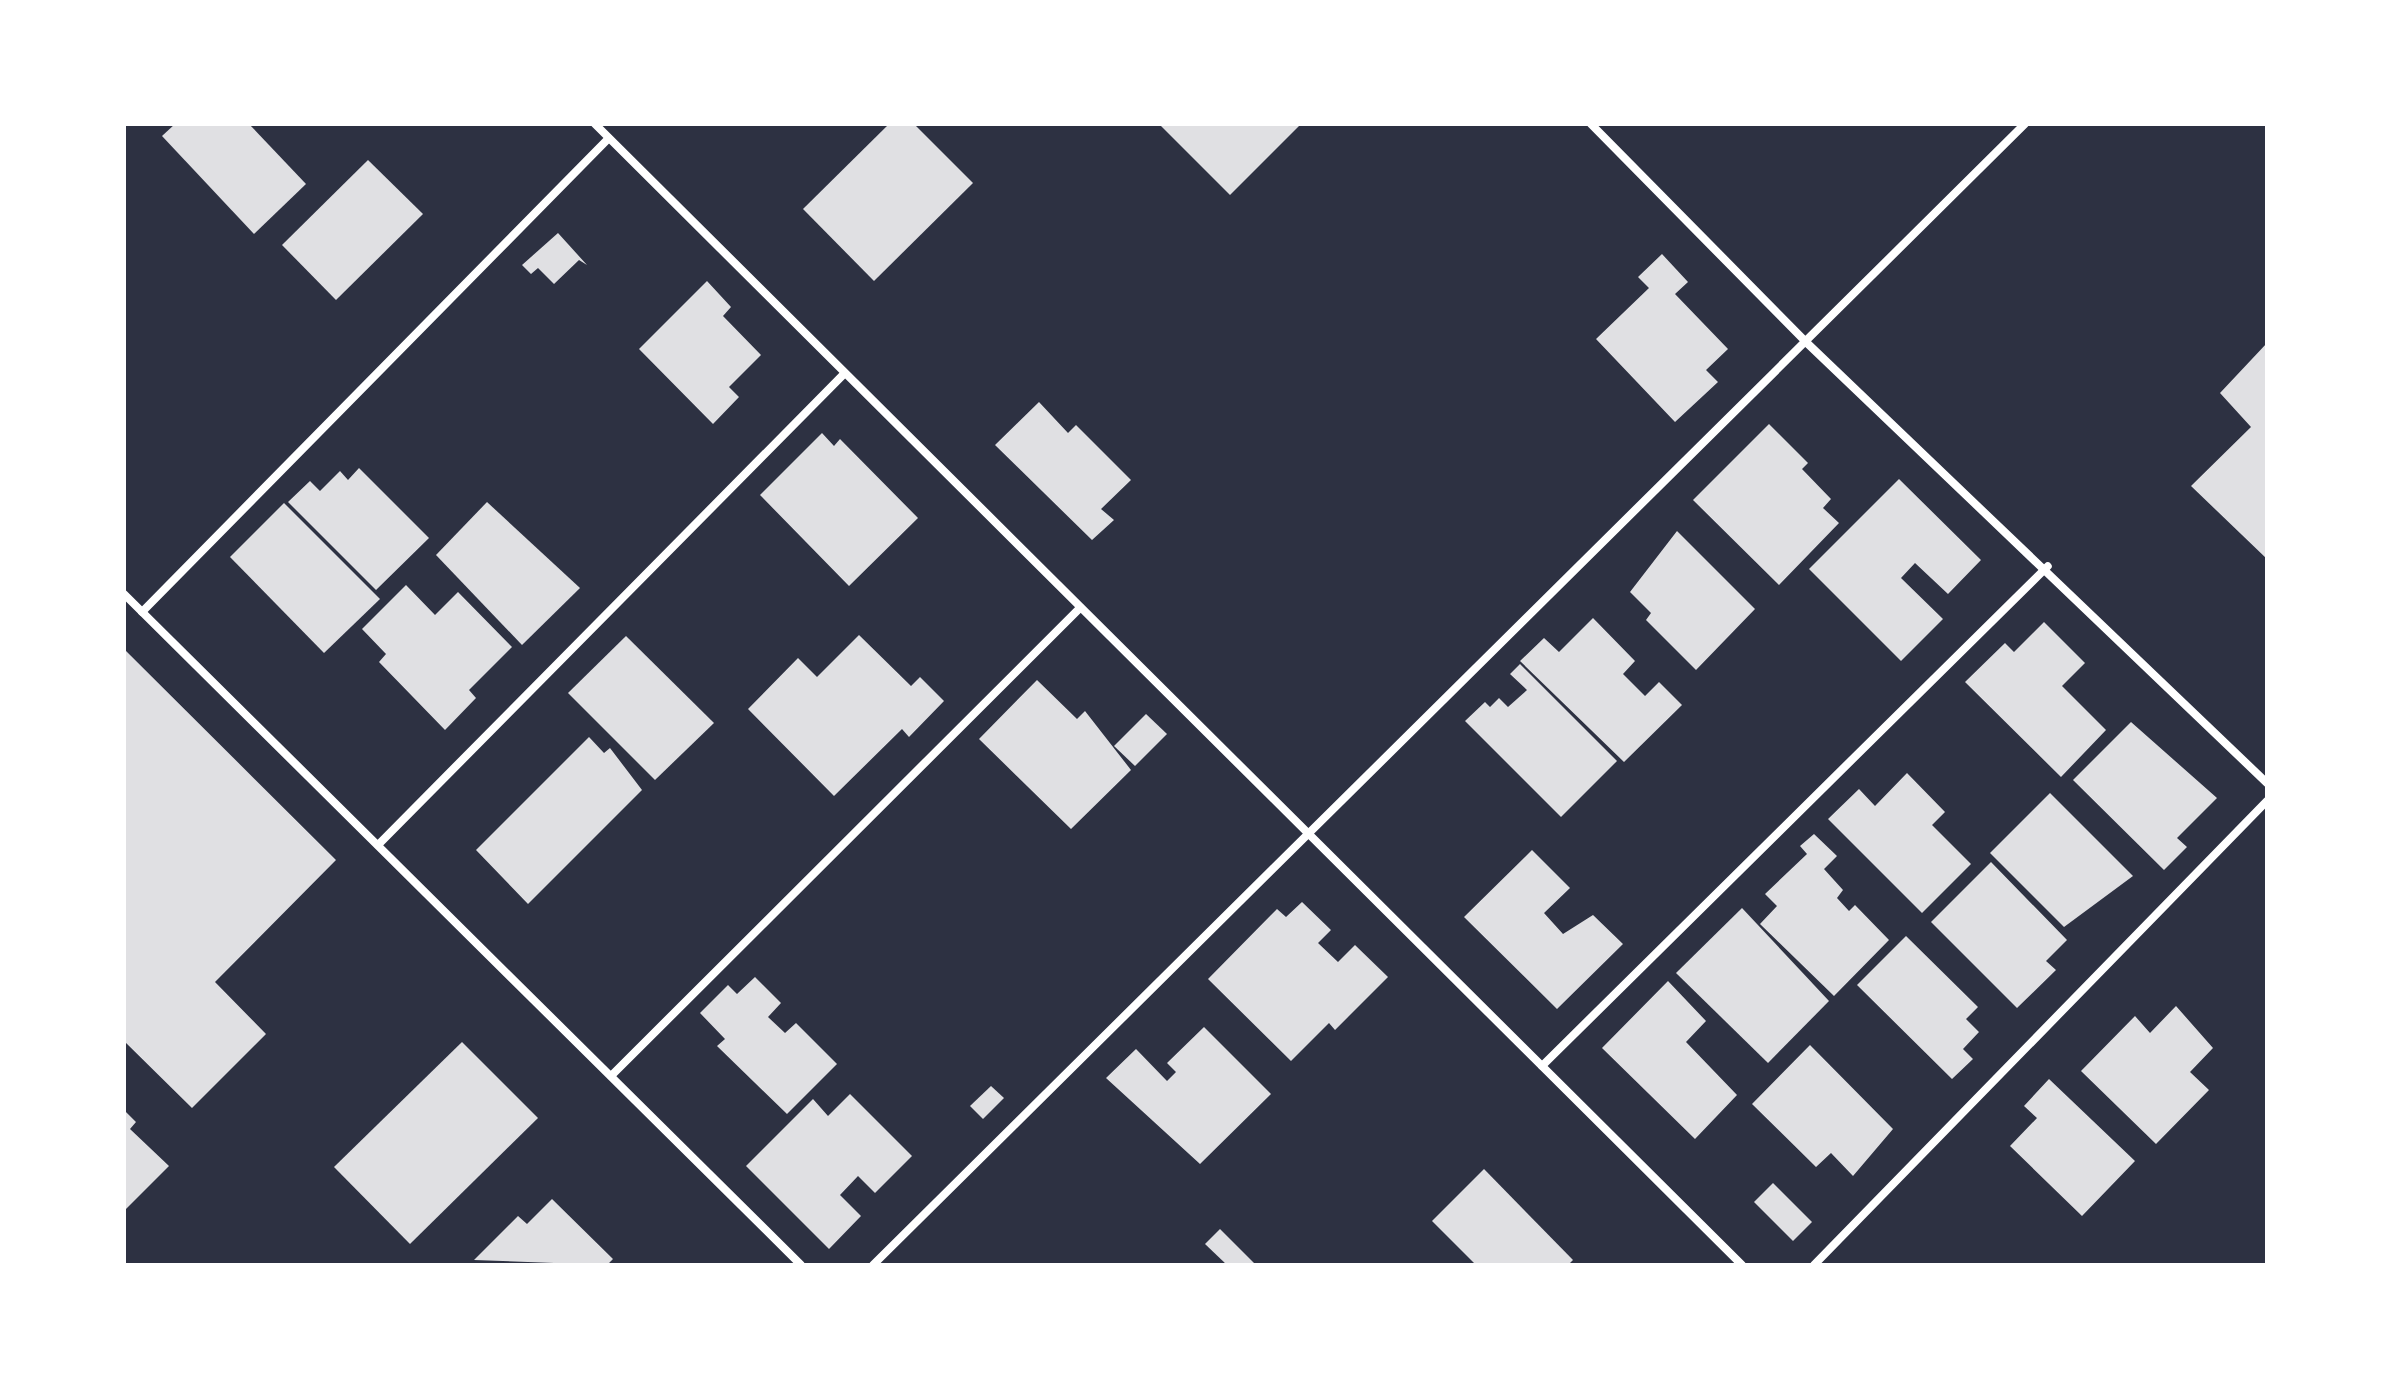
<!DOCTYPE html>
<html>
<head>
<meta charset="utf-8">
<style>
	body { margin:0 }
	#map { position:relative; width:2391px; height:1389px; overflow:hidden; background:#2d3142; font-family:"Titillium Web",sans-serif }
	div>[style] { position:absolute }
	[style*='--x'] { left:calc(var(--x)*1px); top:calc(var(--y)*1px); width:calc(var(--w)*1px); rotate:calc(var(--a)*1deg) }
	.building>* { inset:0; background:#e0e0e3 }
	.minor>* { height:8px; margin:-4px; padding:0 4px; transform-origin:4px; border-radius:4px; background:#fff }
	span { translate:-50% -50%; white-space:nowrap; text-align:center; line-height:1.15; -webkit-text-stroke:8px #fff; paint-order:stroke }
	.frame { position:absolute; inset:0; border:126px solid #fff; pointer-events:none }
</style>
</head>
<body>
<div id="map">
	<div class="building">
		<div style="clip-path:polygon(175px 124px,249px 124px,306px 184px,254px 234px,162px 136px)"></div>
		<div style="clip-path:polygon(889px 124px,914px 124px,973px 183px,874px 281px,803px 209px)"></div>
		<div style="clip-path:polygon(1159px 124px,1301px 124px,1230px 195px)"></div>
		<div style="clip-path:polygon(368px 160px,423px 214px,336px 300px,282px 245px)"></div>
		<div style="clip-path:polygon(558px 233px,587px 265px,579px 260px,554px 284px,538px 268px,531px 274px,522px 265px)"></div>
		<div style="clip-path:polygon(1662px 254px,1688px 282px,1675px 294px,1728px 349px,1706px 370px,1718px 382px,1675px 422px,1596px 339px,1649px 288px,1638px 277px)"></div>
		<div style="clip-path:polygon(707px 281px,731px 307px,723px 316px,761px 355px,729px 387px,739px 397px,713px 424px,639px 349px)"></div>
		<div style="clip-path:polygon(2267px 343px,2267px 559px,2191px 486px,2251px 427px,2220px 393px)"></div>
		<div style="clip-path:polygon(1039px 402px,1068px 433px,1076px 425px,1131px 480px,1101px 509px,1114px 520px,1092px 540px,995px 445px)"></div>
		<div style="clip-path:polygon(1769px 424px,1808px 463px,1802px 469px,1831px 499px,1823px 508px,1839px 523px,1779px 585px,1693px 500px)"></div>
		<div style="clip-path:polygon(822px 433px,834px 446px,840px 439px,918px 518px,849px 586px,760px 495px)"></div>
		<div style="clip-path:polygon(359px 468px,429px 538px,376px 590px,288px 502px,310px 481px,320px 491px,340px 471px,348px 480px)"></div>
		<div style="clip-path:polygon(1899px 479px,1981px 560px,1948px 594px,1915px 563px,1901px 578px,1943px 619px,1901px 661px,1809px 569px)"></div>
		<div style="clip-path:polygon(487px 502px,580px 588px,522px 645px,436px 555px)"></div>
		<div style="clip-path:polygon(284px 503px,380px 599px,324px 653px,230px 557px)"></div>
		<div style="clip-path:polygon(1677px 531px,1755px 609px,1696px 670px,1646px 620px,1651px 613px,1630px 592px)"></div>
		<div style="clip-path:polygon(406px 585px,435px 615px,458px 592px,512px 647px,469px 690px,476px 698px,445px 730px,379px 662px,386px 654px,362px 629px)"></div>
		<div style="clip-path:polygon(1593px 618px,1635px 661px,1623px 674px,1645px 696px,1659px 682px,1682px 705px,1624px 762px,1520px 661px,1544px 638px,1559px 652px)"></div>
		<div style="clip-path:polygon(2044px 622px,2085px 663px,2062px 686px,2106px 730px,2061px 777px,1965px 682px,2005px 643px,2014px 652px)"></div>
		<div style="clip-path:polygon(859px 635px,911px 686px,920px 677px,944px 701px,909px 737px,902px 729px,834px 796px,748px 709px,798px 658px,817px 677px)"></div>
		<div style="clip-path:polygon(626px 636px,714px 723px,655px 780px,568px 693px)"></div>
		<div style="clip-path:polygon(124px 649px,336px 860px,215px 982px,266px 1034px,192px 1108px,124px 1041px)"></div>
		<div style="clip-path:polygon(1520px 664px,1617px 761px,1561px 817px,1465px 721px,1485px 702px,1490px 707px,1499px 698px,1508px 707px,1527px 690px,1510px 674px)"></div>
		<div style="clip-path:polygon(1037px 680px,1077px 719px,1085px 711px,1131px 770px,1071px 829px,979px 739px)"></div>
		<div style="clip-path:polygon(1146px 714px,1167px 734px,1135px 766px,1114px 746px)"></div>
		<div style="clip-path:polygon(2131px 722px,2217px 798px,2177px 838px,2187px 847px,2164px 870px,2073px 780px)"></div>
		<div style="clip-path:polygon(589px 737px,604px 753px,610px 748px,642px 790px,528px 904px,476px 850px)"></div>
		<div style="clip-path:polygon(1907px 773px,1945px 812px,1932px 825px,1971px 864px,1922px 913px,1828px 819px,1859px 789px,1875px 806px)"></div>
		<div style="clip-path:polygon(2050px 793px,2133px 876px,2064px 927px,1990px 853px)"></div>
		<div style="clip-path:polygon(1814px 834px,1837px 856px,1824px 869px,1843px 890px,1837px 898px,1849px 911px,1855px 905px,1889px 940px,1834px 996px,1760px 924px,1777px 906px,1765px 894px,1807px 854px,1800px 846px)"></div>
		<div style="clip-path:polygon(1532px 850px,1570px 888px,1544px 913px,1563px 934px,1593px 915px,1623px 944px,1557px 1009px,1464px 917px)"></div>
		<div style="clip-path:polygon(1991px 862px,2067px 940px,2046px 961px,2056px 970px,2017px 1008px,1931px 922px)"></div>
		<div style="clip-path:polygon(1302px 902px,1331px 930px,1318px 943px,1338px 962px,1355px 945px,1388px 977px,1335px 1030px,1329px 1023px,1291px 1061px,1208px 979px,1277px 909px,1286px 917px)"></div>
		<div style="clip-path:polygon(1742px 908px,1829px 1001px,1768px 1063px,1676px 973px)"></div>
		<div style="clip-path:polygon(1906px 936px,1978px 1007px,1966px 1019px,1979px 1032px,1963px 1049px,1973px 1059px,1952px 1079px,1857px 985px)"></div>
		<div style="clip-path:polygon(755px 977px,781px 1003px,768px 1017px,785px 1033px,796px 1023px,837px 1064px,787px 1114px,717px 1046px,725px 1039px,700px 1013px,728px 985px,737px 994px)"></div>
		<div style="clip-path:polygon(1668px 981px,1706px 1021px,1686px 1042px,1737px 1095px,1695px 1139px,1602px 1048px)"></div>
		<div style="clip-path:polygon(2176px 1006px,2213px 1048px,2190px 1072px,2209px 1090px,2156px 1144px,2081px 1071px,2135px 1016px,2150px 1033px)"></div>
		<div style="clip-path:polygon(1204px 1027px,1271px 1094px,1200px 1164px,1106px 1078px,1136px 1049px,1167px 1081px,1176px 1072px,1167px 1063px)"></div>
		<div style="clip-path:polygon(462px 1042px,538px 1118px,410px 1244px,334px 1167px)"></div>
		<div style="clip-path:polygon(1810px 1045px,1893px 1129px,1853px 1176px,1831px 1153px,1816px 1167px,1752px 1104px)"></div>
		<div style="clip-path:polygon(2049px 1079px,2135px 1161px,2082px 1216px,2010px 1146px,2037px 1118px,2024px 1106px)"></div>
		<div style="clip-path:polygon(991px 1086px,1004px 1098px,983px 1119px,970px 1106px)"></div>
		<div style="clip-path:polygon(850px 1094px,912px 1156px,875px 1193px,858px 1176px,840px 1195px,861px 1216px,829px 1249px,746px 1166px,813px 1099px,828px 1116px)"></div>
		<div style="clip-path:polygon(124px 1110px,136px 1122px,130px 1129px,169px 1166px,124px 1211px)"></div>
		<div style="clip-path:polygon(1484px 1169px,1573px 1260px,1568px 1265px,1476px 1265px,1432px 1221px)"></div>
		<div style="clip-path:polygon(1773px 1183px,1812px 1222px,1793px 1241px,1754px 1202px)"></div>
		<div style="clip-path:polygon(552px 1199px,613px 1259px,607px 1265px,474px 1260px,518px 1216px,527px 1224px)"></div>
		<div style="clip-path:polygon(1220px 1229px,1256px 1265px,1227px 1265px,1205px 1244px)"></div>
	</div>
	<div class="minor">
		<div style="--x:595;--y:124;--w:1618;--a:44.85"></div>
		<div style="--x:1591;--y:124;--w:308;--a:45.4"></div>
		<div style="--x:1807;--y:343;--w:637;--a:43.73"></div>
		<div style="--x:124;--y:594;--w:953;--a:44.74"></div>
		<div style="--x:142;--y:612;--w:665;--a:-45.43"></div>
		<div style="--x:378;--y:845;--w:663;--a:-45.31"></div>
		<div style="--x:1542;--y:1066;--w:711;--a:-44.66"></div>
		<div style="--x:611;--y:1076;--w:663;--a:-44.94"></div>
		<div style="--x:873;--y:1265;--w:1621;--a:-44.73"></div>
		<div style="--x:1814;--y:1265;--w:648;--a:-45.69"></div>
	</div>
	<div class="frame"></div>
</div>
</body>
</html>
